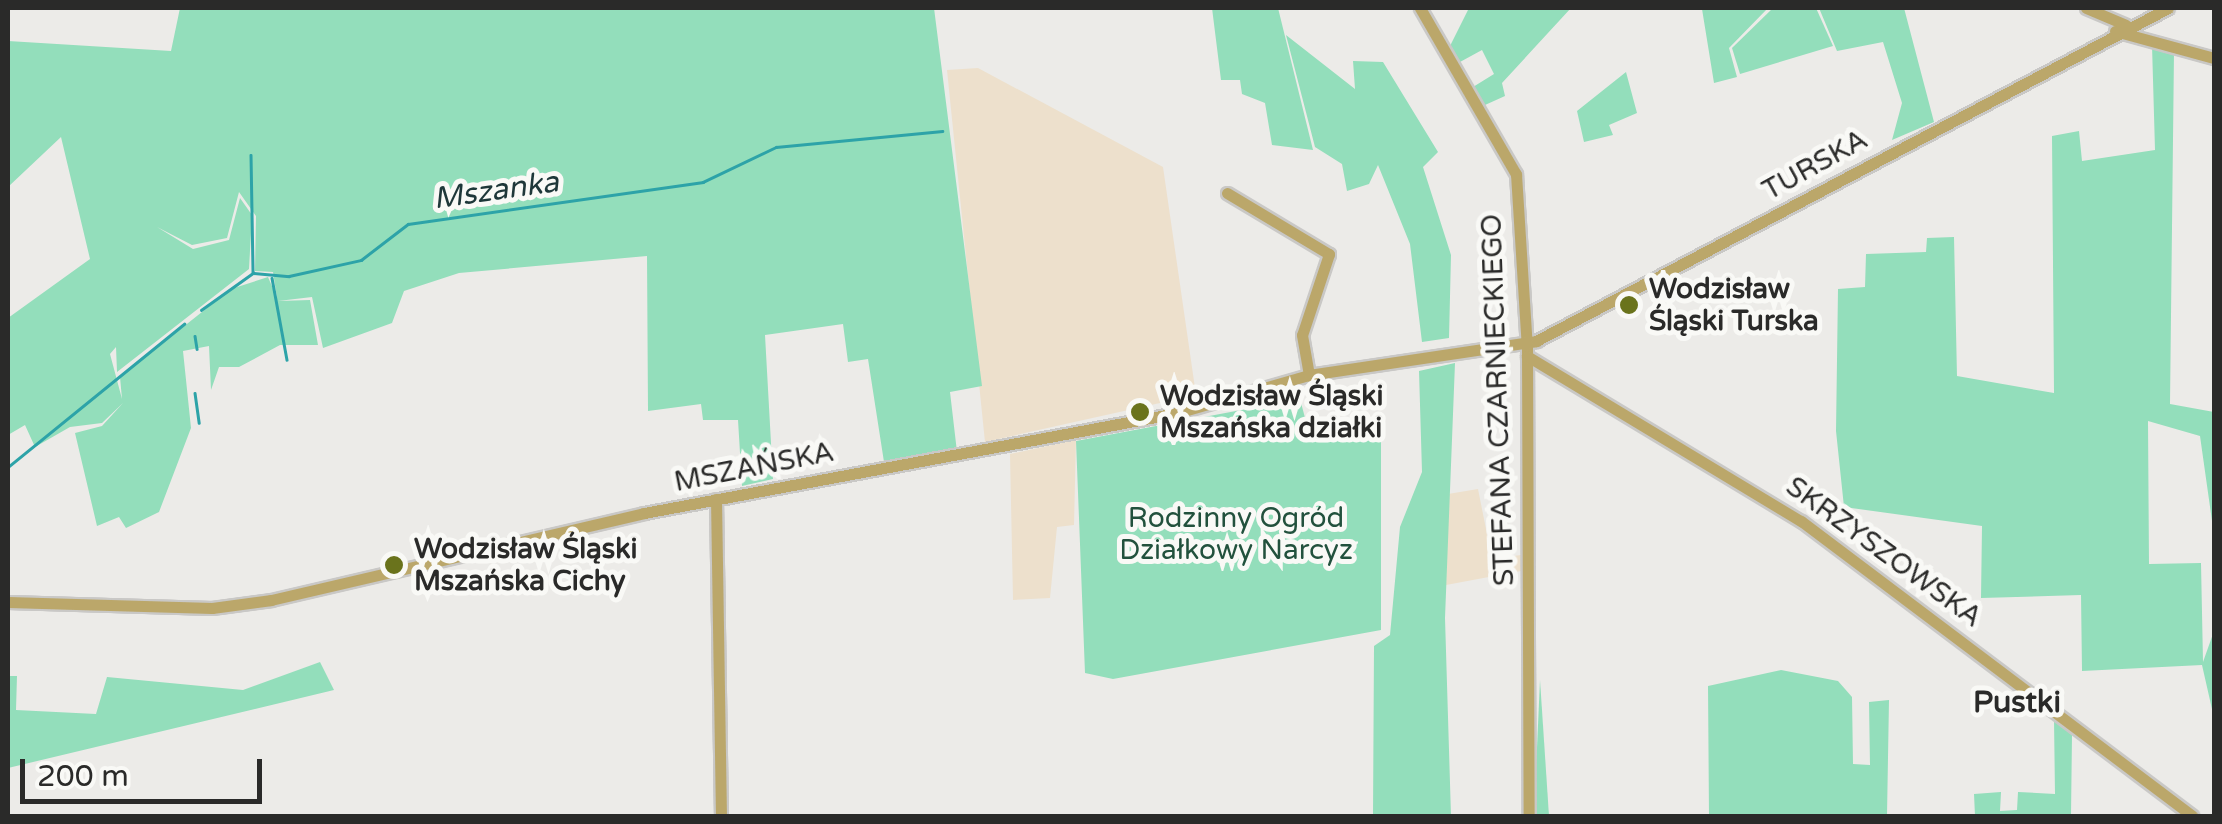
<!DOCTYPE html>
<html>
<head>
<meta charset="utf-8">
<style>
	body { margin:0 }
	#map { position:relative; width:2222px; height:824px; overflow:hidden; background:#ecebe8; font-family:"Varela Round",sans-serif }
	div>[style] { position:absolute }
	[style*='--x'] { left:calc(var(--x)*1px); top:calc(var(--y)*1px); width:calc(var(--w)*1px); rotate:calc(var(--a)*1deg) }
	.industrial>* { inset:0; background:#ede0cc }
	.green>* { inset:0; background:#93debb }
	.stream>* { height:2.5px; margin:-1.25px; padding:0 1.25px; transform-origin:1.25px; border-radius:1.25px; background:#2da3a8 }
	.roads { filter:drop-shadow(2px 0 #c9c8c6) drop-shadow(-2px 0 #c9c8c6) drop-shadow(0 2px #c9c8c6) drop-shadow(0 -2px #c9c8c6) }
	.minor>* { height:11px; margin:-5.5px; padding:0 5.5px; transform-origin:5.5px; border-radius:5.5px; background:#bba76a }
	.dots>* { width:28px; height:28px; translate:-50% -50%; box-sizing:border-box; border:5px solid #f9f9f6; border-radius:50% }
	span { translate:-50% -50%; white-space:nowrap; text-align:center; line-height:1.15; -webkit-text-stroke:10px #f9f9f6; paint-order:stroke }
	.street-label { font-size:28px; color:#2a2a29 }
	.poi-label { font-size:28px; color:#2a2a29; font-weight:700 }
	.left { translate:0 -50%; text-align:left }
	.park-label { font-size:28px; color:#22513d }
	.water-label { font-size:30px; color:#1e3739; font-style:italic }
	.neighbourhood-label { font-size:30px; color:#2a2a29; font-weight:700 }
	.frame { position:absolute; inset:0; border:10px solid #2a2a29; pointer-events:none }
	.scale { position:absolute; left:20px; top:759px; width:242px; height:45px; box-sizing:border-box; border:5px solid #2a2a29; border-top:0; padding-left:12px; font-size:30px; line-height:35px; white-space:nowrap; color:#2a2a29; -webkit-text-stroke:8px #f9f9f6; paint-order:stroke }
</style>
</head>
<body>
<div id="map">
	<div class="industrial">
		<div style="clip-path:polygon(978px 68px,1163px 167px,1196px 395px,985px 442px,947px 70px)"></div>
		<div style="clip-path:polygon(1076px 440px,1074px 525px,1057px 527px,1050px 598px,1013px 600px,1010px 454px)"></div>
		<div style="clip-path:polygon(1478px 489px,1492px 559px,1521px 555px,1521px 571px,1446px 585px,1448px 494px)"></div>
	</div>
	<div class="green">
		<div style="clip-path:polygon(evenodd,180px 8px,934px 8px,982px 386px,950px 392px,957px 452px,884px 462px,868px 359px,848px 362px,843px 324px,765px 335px,773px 479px,742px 486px,738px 420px,703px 420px,701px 404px,648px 411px,647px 256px,459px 273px,404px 291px,392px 323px,323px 348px,312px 297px,278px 301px,310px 300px,318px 345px,280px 345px,239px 367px,219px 367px,211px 390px,209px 346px,183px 351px,191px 428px,159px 512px,126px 528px,119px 517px,97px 526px,75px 433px,102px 426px,123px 403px,102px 423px,70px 427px,35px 447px,25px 425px,8px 435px,8px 318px,90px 259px,61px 137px,8px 187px,8px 41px,171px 51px,180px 8px,239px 192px,256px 216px,255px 271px,273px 272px,277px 298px,268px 277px,231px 289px,120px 377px,122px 399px,110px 354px,116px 347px,117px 372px,249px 269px,252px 215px,240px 198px,229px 240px,193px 249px,157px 227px,192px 245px,227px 238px,239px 192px)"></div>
		<div style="clip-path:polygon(1212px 8px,1278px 8px,1313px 150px,1272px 145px,1265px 103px,1242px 94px,1240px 80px,1221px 80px)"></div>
		<div style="clip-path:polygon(1469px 8px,1571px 8px,1502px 83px,1505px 96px,1485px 105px,1473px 87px,1494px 74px,1482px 50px,1460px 62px,1450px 46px)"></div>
		<div style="clip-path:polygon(1768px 8px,1729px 48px,1737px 77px,1714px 83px,1702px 9px)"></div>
		<div style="clip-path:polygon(1773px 8px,1816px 8px,1833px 46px,1740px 74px,1732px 48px)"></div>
		<div style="clip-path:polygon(1819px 8px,1904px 8px,1934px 122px,1892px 140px,1902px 103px,1883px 42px,1837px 51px)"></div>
		<div style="clip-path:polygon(1286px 35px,1355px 89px,1353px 61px,1383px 62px,1438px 152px,1423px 167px,1451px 255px,1449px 338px,1422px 342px,1410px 244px,1378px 165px,1369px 184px,1347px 191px,1342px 164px,1315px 147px)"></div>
		<div style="clip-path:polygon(2152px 45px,2174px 52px,2170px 404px,2214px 412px,2214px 535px,2200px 436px,2148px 421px,2149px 564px,2201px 563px,2203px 662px,2214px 631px,2214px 718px,2202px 665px,2082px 671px,2081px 595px,1981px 598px,1982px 526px,1844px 507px,1836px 431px,1838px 289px,1865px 287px,1866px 254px,1926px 252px,1927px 238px,1954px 237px,1957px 376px,2054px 393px,2052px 136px,2079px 131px,2082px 161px,2155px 150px)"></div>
		<div style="clip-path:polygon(1626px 72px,1637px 113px,1609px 125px,1613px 135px,1584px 142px,1577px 111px)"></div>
		<div style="clip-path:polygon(1455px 363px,1445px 618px,1451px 816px,1373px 816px,1374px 646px,1390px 635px,1400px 527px,1422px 472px,1419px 371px)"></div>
		<div style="clip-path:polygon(1300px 399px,1308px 429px,1374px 429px,1381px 439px,1381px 630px,1113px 679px,1085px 673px,1076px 441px)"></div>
		<div style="clip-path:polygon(320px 662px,334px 690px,8px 768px,8px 676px,17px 676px,16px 710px,96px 714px,107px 677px,243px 690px)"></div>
		<div style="clip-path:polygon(1781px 670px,1838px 681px,1852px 697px,1853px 764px,1870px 765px,1869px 702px,1889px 700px,1887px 816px,1709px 816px,1708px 686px)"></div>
		<div style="clip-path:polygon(1540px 680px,1549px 816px,1534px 816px)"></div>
		<div style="clip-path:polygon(2054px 720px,2072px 735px,2071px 816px,1975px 816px,1974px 794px,2001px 792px,2000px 811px,2017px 810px,2018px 792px,2055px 794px)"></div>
	</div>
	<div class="stream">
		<div style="--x:251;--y:155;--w:118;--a:89"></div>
		<div style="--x:272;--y:278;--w:83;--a:79.6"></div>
		<div style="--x:201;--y:310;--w:64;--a:-35.4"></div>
		<div style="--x:253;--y:273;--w:36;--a:5"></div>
		<div style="--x:289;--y:276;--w:74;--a:-12.5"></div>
		<div style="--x:361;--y:260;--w:59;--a:-37.5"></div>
		<div style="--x:408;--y:224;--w:298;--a:-8.1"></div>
		<div style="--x:703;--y:182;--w:81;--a:-25.6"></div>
		<div style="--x:776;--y:147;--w:167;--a:-5.5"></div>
		<div style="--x:195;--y:336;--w:13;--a:81"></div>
		<div style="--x:195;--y:393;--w:30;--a:82"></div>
		<div style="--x:8;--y:467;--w:227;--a:-39.1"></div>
	</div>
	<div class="roads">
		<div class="minor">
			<div style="--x:1420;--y:8;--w:192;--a:60"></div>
			<div style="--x:1516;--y:174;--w:174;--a:86.4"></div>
			<div style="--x:1527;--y:348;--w:468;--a:89.8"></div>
			<div style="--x:2086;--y:8;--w:43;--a:23"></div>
			<div style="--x:2115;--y:31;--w:103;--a:15.3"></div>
			<div style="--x:1227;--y:193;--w:119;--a:30.9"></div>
			<div style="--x:1329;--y:254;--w:85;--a:108.4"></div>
			<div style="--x:1302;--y:335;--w:41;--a:80.1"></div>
			<div style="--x:1527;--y:356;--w:320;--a:31.1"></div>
			<div style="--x:1801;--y:521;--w:490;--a:37"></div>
			<div style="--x:716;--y:499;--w:317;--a:89.1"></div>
			<div style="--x:8;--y:602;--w:204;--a:1.7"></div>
			<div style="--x:212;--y:608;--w:60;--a:-7.7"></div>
			<div style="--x:271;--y:600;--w:383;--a:-13.1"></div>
			<div style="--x:644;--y:513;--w:542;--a:-10.63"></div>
			<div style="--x:1177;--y:413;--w:137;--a:-16.1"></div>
			<div style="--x:1309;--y:375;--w:230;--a:-8.5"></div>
			<div style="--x:1536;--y:341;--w:714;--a:-27.78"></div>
		</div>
	</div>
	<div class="dots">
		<div style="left:1629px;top:305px;background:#6a731c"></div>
		<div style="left:1140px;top:412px;background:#6a731c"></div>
		<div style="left:394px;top:565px;background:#6a731c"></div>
	</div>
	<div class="street-label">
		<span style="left:1815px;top:165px;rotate:-29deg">TURSKA</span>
		<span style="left:1498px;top:400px;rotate:-92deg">STEFANA CZARNIECKIEGO</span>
		<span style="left:754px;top:467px;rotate:-11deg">MSZAŃSKA</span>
		<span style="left:1884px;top:552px;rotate:36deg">SKRZYSZOWSKA</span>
	</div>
	<div class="poi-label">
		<span class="left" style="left:1649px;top:305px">Wodzisław<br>Śląski Turska</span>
		<span class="left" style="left:1160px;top:412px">Wodzisław Śląski<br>Mszańska działki</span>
		<span class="left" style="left:414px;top:565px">Wodzisław Śląski<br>Mszańska Cichy</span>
	</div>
	<div class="park-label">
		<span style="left:1236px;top:534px">Rodzinny Ogród<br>Działkowy Narcyz</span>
	</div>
	<div class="water-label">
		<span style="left:496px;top:191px;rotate:-8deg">Mszanka</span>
	</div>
	<div class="neighbourhood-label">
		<span style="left:2017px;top:703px">Pustki</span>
	</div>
	<div class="frame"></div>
	<div class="scale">200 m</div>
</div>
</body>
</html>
